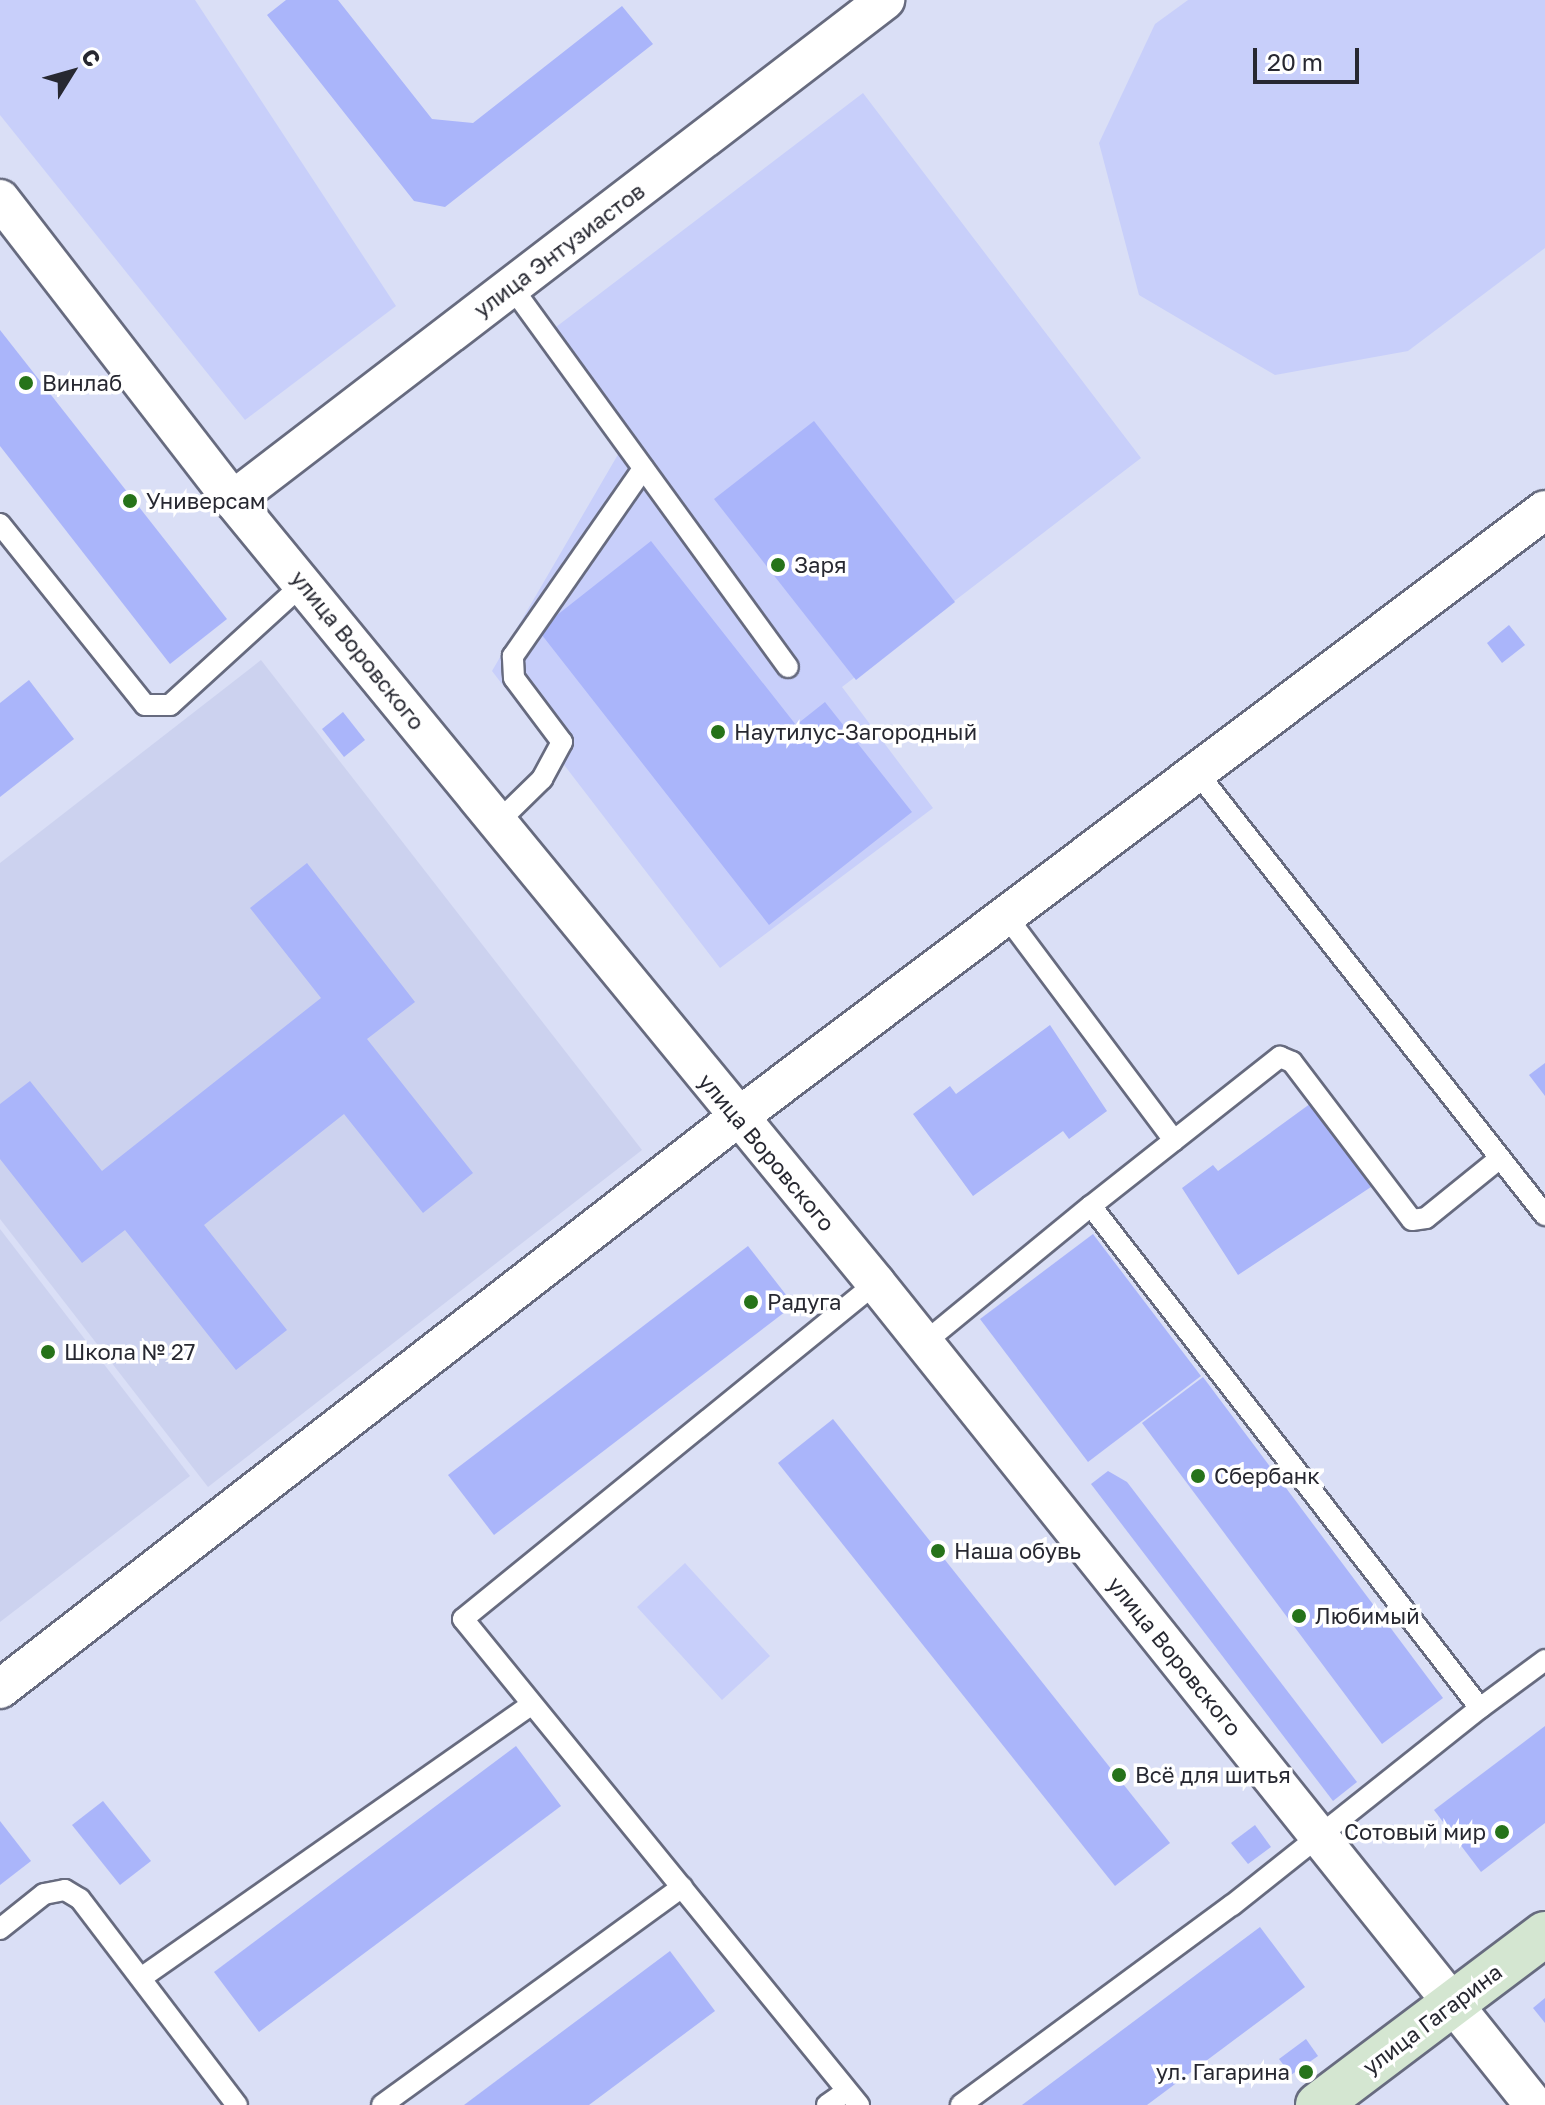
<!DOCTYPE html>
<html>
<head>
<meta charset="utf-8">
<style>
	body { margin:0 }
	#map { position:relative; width:1545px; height:2105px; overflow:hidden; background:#dadff6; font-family:"Golos Text",sans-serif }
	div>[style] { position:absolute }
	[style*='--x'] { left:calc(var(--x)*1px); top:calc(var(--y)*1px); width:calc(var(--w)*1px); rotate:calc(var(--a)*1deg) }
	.built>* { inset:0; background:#ccd2ef }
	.green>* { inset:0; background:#c8cffa }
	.building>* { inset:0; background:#aab5fa }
	.roads { filter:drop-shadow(2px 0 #676b7f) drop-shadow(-2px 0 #676b7f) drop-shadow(0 2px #676b7f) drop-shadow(0 -2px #676b7f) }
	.lane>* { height:20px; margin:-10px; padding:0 10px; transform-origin:10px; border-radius:10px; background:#fff }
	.street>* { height:38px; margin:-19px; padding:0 19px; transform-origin:19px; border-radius:19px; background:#fff }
	.secondary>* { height:44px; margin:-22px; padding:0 22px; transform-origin:22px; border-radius:22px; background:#d4e6d1 }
	.dots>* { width:22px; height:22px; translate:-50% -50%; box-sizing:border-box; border:4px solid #fff; border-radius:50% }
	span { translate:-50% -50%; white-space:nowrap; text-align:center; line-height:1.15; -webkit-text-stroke:7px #fff; paint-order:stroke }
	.street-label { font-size:22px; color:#272831 }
	.poi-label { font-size:22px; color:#272831 }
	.left { translate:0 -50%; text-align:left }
	.right { translate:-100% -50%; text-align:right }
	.north { position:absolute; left:32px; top:32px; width:80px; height:80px; -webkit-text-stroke:6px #fff; paint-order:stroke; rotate:53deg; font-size:22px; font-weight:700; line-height:32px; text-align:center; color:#272831 }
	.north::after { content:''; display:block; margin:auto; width:28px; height:36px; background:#272831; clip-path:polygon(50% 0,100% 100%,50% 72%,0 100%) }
	.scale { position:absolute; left:1253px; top:48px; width:106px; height:36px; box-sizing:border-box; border:4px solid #272831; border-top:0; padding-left:10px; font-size:24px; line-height:28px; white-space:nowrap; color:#272831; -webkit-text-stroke:6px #fff; paint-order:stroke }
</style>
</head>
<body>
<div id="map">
	<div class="built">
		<div style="clip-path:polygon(261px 660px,642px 1150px,208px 1487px,0 1219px,0 863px)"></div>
		<div style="clip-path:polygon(0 1229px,190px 1476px,0 1622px)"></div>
	</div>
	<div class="green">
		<div style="clip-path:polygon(0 0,195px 0,396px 306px,245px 420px,0 115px)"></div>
		<div style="clip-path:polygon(1188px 0,1545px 0,1545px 248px,1408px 351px,1275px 375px,1139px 295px,1099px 143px,1155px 24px)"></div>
		<div style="clip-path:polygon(863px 93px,1141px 458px,842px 687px,933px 808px,720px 968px,492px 671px,620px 451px,539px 340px)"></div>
		<div style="clip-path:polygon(685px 1563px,770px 1656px,722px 1700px,637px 1607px)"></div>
	</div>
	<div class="building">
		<div style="clip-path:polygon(286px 0,338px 0,432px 119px,473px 123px,622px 6px,653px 44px,445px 207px,414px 201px,267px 15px)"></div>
		<div style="clip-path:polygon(0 330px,227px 619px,170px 664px,0 446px)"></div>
		<div style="clip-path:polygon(814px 421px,955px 602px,856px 680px,714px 499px)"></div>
		<div style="clip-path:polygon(651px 541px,796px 725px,825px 702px,912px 812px,769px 925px,538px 630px)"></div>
		<div style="clip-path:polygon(1509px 625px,1525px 645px,1502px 663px,1487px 643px)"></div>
		<div style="clip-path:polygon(29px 680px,74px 739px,0 797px,0 703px)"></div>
		<div style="clip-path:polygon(343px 712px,365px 740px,344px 757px,322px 729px)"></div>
		<div style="clip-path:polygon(307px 863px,415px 1002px,367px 1039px,473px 1173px,423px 1213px,344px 1114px,204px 1225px,287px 1330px,236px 1370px,125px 1230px,82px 1263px,0 1159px,0 1104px,30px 1081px,102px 1171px,321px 998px,250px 908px)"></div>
		<div style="clip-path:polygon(1050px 1025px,1107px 1111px,1069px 1139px,1063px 1131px,973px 1196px,913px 1114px,950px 1086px,956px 1094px)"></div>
		<div style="clip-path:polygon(1545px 1063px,1545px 1096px,1529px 1075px)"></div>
		<div style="clip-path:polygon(1314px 1101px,1371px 1187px,1238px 1275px,1182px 1188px,1213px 1165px,1218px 1171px)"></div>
		<div style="clip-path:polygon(1093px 1234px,1201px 1376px,1088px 1462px,980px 1319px)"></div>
		<div style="clip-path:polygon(748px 1246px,794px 1305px,494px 1535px,448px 1475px)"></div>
		<div style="clip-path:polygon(1203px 1377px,1443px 1698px,1382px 1744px,1142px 1423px)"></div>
		<div style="clip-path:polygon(833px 1419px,1170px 1843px,1115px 1886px,778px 1463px)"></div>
		<div style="clip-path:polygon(1108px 1471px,1127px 1482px,1357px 1782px,1333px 1801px,1091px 1484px)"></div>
		<div style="clip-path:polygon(1545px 1726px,1545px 1823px,1481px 1872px,1434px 1810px)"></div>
		<div style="clip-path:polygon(516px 1746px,561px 1806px,259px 2032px,214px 1972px)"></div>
		<div style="clip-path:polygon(103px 1801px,151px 1861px,120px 1885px,72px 1825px)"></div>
		<div style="clip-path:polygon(0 1821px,31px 1861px,0 1885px)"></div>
		<div style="clip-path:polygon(1255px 1825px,1271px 1847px,1248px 1864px,1231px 1843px)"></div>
		<div style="clip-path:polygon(1260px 1927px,1305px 1987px,1147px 2105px,1022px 2105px)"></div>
		<div style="clip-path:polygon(670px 1951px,715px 2011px,589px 2105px,464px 2105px)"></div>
		<div style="clip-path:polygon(1545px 1998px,1545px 2023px,1533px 2008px)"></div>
		<div style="clip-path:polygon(1306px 2039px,1318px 2056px,1291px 2075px,1279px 2059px)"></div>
	</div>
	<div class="roads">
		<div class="lane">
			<div style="--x:511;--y:286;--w:471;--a:54"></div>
			<div style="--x:0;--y:524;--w:232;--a:51.3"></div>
			<div style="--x:145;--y:705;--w:25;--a:0"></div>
			<div style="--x:170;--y:705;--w:181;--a:-42.3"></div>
			<div style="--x:1199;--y:775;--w:560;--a:51.82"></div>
			<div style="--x:498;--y:822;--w:62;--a:-44.3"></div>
			<div style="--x:542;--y:779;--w:42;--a:-61.6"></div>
			<div style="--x:562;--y:742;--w:80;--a:-126.9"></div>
			<div style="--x:514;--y:678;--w:22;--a:-93"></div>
			<div style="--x:513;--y:656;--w:228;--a:-55.2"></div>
			<div style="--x:1007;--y:917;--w:279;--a:53.2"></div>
			<div style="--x:1091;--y:1206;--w:241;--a:-38.3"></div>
			<div style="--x:1280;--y:1057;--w:13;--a:23"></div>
			<div style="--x:1292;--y:1062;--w:198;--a:52.8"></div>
			<div style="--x:1412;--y:1220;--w:14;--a:-8"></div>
			<div style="--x:1426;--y:1218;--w:95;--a:-39"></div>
			<div style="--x:924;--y:1343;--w:216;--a:-39.4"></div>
			<div style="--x:1091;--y:1206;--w:635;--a:52.23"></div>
			<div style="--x:1480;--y:1708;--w:317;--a:141.5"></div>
			<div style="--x:1232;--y:1905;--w:337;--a:143.6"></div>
			<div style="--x:1480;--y:1708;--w:81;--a:-36.4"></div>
			<div style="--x:0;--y:1929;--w:56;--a:-38.5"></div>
			<div style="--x:44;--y:1894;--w:21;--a:-11"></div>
			<div style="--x:65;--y:1890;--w:17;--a:31"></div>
			<div style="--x:80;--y:1899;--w:259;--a:52.7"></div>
			<div style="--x:141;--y:1978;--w:477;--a:-35"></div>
			<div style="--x:382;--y:2105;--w:371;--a:-36"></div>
			<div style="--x:827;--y:2105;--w:24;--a:-35"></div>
			<div style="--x:859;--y:2105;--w:627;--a:-129.17"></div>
			<div style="--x:463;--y:1619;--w:532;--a:-39.13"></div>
		</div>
		<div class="street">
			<div style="--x:0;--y:199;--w:381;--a:52.3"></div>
			<div style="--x:233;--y:500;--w:1013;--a:50.61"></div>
			<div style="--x:876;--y:1283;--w:1053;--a:51.32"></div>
			<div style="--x:233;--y:500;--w:822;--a:-37.48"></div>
			<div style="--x:0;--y:1689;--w:932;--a:-37.77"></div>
			<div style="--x:737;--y:1118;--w:1011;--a:-36.96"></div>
		</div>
		<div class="secondary">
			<div style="--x:1318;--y:2105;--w:284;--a:-37"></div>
		</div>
	</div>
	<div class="dots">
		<div style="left:26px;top:383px;background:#26731a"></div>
		<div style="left:130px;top:501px;background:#26731a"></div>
		<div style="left:778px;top:565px;background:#26731a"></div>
		<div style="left:718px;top:732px;background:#26731a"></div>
		<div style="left:751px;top:1302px;background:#26731a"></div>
		<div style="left:48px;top:1352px;background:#26731a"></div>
		<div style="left:1198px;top:1476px;background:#26731a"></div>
		<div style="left:938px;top:1551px;background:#26731a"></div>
		<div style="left:1299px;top:1616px;background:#26731a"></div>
		<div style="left:1119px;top:1775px;background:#26731a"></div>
		<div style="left:1502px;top:1832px;background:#26731a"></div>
		<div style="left:1306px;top:2072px;background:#26731a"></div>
	</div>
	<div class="street-label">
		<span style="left:559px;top:250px;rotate:-37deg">улица Энтузиастов</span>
		<span style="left:358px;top:650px;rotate:51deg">улица Воровского</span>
		<span style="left:767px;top:1152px;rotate:50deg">улица Воровского</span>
		<span style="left:1175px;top:1656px;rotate:51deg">улица Воровского</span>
		<span style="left:1432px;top:2019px;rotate:-37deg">улица Гагарина</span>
	</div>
	<div class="poi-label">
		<span class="left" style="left:42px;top:383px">Винлаб</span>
		<span class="left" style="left:146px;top:501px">Универсам</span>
		<span class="left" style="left:794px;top:565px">Заря</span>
		<span class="left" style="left:734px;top:732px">Наутилус-Загородный</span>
		<span class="left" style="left:767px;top:1302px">Радуга</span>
		<span class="left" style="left:64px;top:1352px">Школа № 27</span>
		<span class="left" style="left:1214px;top:1476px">Сбербанк</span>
		<span class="left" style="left:954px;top:1551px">Наша обувь</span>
		<span class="left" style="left:1315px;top:1616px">Любимый</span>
		<span class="left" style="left:1135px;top:1775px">Всё для шитья</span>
		<span class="right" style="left:1486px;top:1832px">Сотовый мир</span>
		<span class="right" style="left:1290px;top:2072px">ул. Гагарина</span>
	</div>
	<div class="north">С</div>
	<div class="scale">20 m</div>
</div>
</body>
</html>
